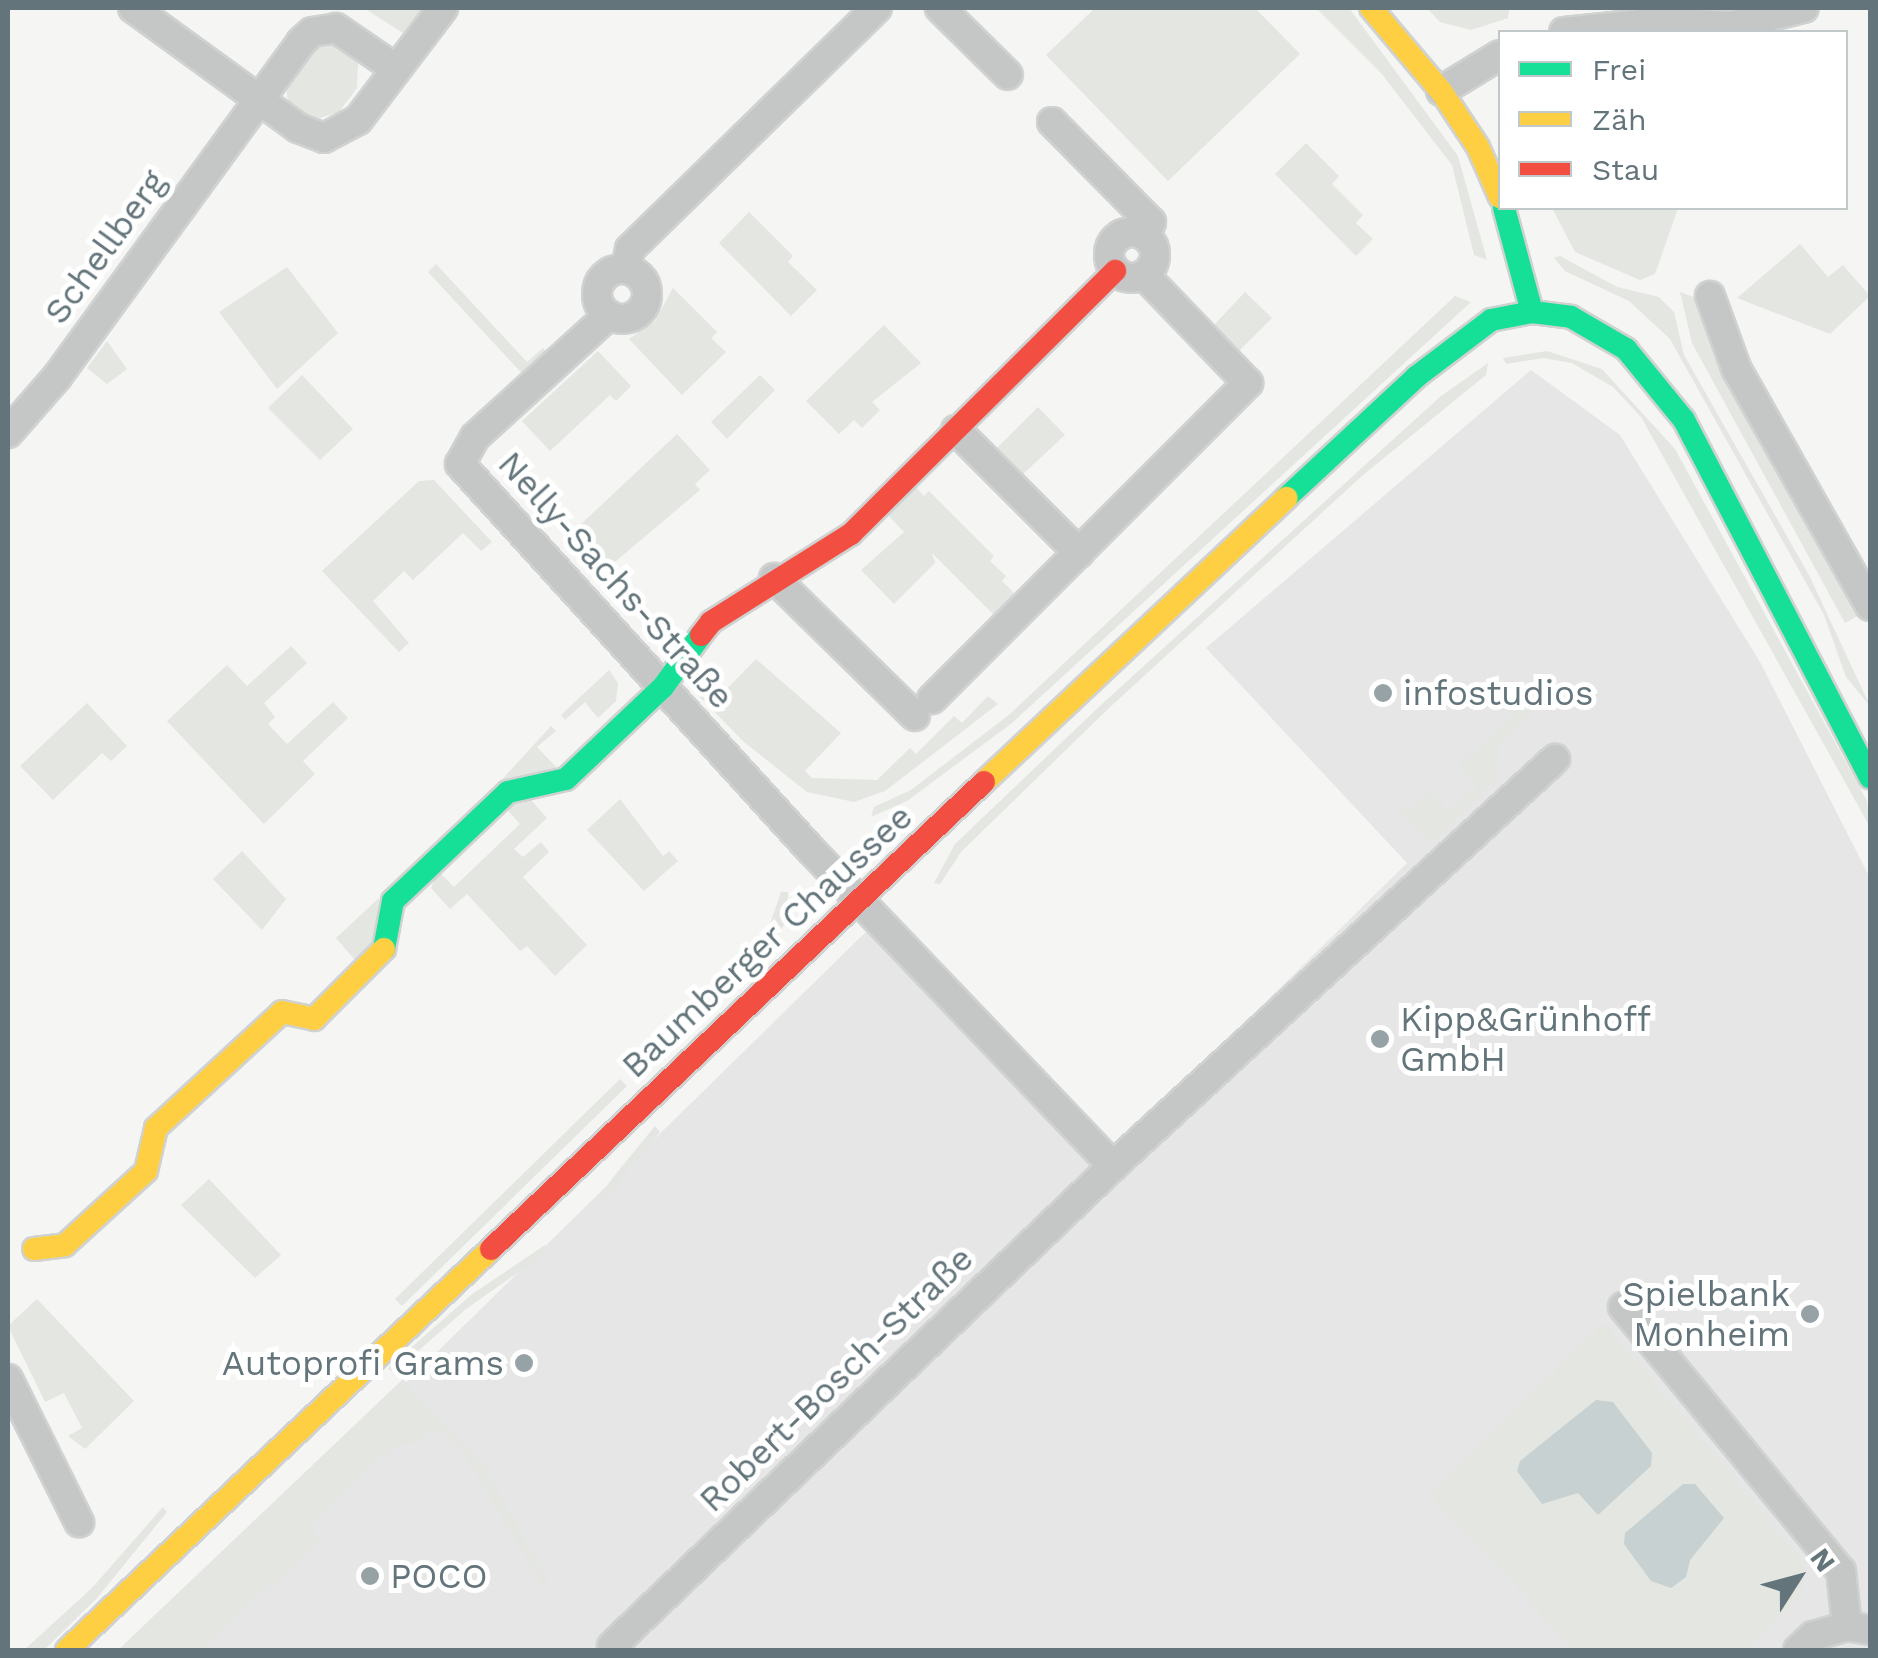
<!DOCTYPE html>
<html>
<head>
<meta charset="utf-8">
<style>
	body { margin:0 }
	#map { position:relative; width:1878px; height:1658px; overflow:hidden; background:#f5f5f4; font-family:"Work Sans",sans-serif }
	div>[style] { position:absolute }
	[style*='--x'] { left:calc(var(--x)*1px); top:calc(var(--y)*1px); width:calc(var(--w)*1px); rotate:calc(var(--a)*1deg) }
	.built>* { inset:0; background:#e5e6e5 }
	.green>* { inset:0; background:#e4e6e1 }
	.water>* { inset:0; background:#c7d1d2 }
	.roads { filter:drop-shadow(2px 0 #d0d2d2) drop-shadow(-2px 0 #d0d2d2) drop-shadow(0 2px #d0d2d2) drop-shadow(0 -2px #d0d2d2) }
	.street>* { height:28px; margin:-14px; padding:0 14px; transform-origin:14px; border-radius:14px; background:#c5c7c7 }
	.street>.ring { margin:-14px; padding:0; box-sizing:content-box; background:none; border:28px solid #c5c7c7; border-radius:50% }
	.fast>* { height:22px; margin:-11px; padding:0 11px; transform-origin:11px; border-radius:11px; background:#16e098 }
	.slow>* { height:22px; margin:-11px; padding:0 11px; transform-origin:11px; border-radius:11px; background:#ffcf43 }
	.jam>* { height:22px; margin:-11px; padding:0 11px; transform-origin:11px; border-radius:11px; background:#f24e42 }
	.dots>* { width:28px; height:28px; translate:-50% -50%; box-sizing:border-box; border:5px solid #fff; border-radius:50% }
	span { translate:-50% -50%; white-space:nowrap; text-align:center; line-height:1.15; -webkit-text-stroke:10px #fff; paint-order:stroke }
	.street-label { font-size:35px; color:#63757b }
	.poi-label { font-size:35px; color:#63757b }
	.left { translate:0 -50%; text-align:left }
	.right { translate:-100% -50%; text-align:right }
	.frame { position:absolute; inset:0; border:10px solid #63757b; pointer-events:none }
	.legend { position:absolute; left:1498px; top:30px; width:350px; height:180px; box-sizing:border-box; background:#fff; border:2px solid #c1c8ca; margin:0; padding:12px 18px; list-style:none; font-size:30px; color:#63757b }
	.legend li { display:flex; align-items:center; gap:20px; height:50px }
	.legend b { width:50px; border:2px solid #c1c8ca }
	.north { position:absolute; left:1748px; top:1528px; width:100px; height:100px; -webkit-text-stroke:8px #fff; paint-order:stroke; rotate:54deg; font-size:28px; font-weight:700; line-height:40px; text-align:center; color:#63757b }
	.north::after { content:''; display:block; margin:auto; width:35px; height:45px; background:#63757b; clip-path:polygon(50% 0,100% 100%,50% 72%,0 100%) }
</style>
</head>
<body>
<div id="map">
	<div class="built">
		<div style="clip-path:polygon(1531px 370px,1620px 435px,1760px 662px,1870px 878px,1870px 1650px,133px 1650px,876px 922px,1098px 1167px,1407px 863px,1206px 648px)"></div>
	</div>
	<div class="green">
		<div style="clip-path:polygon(364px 8px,423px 8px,403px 33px)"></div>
		<div style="clip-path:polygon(1095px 8px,1255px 8px,1300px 54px,1168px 181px,1046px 55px)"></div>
		<div style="clip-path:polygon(1316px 8px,1349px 8px,1458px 156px,1487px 260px,1474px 255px,1452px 165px,1381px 73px)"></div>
		<div style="clip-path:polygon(1427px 8px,1509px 8px,1508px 18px,1471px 30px,1440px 22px)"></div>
		<div style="clip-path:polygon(331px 42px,358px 62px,357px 88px,339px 112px,314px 120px,288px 106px,286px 81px,314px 45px)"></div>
		<div style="clip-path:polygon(1306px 143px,1339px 176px,1332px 184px,1363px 215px,1356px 223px,1373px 239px,1356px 256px,1275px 174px)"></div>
		<div style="clip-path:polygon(1552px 208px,1678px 208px,1655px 274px,1640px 280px,1575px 252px)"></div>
		<div style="clip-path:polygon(749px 212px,793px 256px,788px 262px,817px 290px,791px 316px,719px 243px)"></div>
		<div style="clip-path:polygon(1800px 244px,1828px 277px,1843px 265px,1870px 296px,1830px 334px,1737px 298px)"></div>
		<div style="clip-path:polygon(1560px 256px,1617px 287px,1659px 297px,1674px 312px,1684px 355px,1809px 575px,1870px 706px,1846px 677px,1824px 615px,1670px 339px,1629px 301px,1565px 271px,1554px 258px)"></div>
		<div style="clip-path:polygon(436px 264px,527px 362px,543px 348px,553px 359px,529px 381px,428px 272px)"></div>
		<div style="clip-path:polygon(287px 267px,338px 333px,277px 389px,219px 312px)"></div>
		<div style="clip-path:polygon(673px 288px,717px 332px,711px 338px,726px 352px,682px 395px,629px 339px,655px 321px)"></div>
		<div style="clip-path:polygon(1245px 292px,1272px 318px,1239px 351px,1214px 325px)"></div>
		<div style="clip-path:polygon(1680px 292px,1699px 299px,1861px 614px,1845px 623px,1692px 343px)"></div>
		<div style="clip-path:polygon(1455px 296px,1471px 302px,1012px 723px,907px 801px,871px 817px,874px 807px,911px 790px,1010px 714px)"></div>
		<div style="clip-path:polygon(884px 325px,921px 363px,872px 402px,880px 410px,862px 428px,854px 420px,839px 434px,806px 401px)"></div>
		<div style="clip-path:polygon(107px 341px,127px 369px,107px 384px,87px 368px)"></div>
		<div style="clip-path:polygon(598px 351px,631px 386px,616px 401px,610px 395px,550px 451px,522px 421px)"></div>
		<div style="clip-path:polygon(1547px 351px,1602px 369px,1675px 449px,1867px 801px,1870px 827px,1641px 417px,1613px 387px,1572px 363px,1543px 358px,1506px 364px,1503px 358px)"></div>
		<div style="clip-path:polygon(1488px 363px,1486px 375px,1363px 475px,1108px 709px,961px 852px,940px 884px,934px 883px,955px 844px,1102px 704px,1441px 396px)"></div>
		<div style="clip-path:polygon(302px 375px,353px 429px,320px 460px,268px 408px)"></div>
		<div style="clip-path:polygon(760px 375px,775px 390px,727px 439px,711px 422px)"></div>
		<div style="clip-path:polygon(1038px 407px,1065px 435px,1023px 474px,997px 448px)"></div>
		<div style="clip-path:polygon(677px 434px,710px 470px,695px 484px,700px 490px,596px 578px,562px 542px)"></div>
		<div style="clip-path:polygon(434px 480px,492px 542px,481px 551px,463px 533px,413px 580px,404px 571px,373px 601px,409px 643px,399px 652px,322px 571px,419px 481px)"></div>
		<div style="clip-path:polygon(916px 487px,924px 496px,929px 491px,994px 556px,990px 561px,1006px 576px,1002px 581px,1018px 597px,997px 618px,932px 553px,935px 563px,894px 604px,861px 570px,904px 532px,888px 515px)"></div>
		<div style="clip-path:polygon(291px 646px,307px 663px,264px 703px,275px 717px,268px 724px,287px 744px,333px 702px,348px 718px,303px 761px,315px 774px,264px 824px,167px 721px,227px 665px,247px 686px)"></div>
		<div style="clip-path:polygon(756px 659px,841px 733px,805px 771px,812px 778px,877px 780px,910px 748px,916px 754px,954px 716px,962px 723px,988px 696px,998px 704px,885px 791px,854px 802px,807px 792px,744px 742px,692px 689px,693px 680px,717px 699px)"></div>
		<div style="clip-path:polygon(609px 670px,618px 683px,616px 701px,598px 718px,585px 702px,565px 720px,561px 715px)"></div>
		<div style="clip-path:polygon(1519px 684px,1531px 693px,1532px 710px,1500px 741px,1495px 780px,1431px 843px,1393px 803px,1409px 812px,1431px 792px,1450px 812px,1477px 788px,1457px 767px,1523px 704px,1512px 691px)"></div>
		<div style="clip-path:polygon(87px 703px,127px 746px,111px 761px,102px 753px,53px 800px,20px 766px)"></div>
		<div style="clip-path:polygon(551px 726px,556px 731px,537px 747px,559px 770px,498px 784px)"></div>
		<div style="clip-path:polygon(620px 799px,663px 856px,669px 851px,678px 861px,644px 891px,587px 830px)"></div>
		<div style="clip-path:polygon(531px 800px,547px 818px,514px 849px,523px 857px,541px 842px,549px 852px,523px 877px,587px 945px,555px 976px,527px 946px,520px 951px,467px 894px,450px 909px,431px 888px,438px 871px,454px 887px,520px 824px,505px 807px)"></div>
		<div style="clip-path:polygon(242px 851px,286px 899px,262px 930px,213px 879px)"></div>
		<div style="clip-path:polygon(781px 892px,788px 892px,786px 921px,770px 949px,639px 1073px,633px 1067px,765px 939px)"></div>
		<div style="clip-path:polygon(379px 898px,376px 941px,355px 960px,336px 938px)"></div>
		<div style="clip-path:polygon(620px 1079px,627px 1086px,402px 1306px,395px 1299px)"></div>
		<div style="clip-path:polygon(655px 1126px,660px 1132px,604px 1200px,600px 1195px,615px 1175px)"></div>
		<div style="clip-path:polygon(209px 1179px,281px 1255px,255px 1278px,181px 1205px)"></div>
		<div style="clip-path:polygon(545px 1245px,549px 1250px,540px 1257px,466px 1309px,393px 1373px,388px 1368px,471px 1295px)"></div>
		<div style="clip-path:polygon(37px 1299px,134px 1401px,85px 1449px,68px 1436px,82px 1428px,64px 1393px,45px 1402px,8px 1326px)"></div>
		<div style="clip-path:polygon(1605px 1323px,1805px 1564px,1802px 1596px,1746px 1650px,1575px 1650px,1431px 1495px)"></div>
		<div style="clip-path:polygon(403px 1379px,485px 1468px,550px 1586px,546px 1591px,464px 1453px,437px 1427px,419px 1443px,395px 1445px,310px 1526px,320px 1539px,201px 1650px,118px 1650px)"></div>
		<div style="clip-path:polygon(163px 1507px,167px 1512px,97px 1598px,44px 1650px,24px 1650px,92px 1588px)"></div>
	</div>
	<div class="water">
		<div style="clip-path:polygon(1596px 1400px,1613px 1402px,1652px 1453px,1651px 1466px,1598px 1515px,1578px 1493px,1542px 1504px,1517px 1471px,1520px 1461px)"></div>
		<div style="clip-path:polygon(1683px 1484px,1695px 1484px,1724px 1518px,1690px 1560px,1686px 1577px,1671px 1588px,1651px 1581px,1624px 1544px,1625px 1533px)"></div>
	</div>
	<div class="roads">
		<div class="street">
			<div style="--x:133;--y:8;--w:204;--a:36"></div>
			<div style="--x:298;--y:128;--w:28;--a:21"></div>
			<div style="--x:324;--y:138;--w:38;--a:-28"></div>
			<div style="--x:358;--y:120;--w:141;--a:-52.8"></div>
			<div style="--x:940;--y:8;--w:95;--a:44.6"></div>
			<div style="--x:1564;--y:32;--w:97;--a:-5.9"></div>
			<div style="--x:1660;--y:22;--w:71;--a:3.2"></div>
			<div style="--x:1731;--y:26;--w:75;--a:-13.9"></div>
			<div style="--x:1441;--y:91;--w:69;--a:-31.4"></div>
			<div style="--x:1052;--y:122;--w:141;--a:45.3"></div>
			<div style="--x:1151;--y:222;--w:15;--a:113"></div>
			<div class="ring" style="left:1109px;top:232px;width:18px;height:18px"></div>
			<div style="--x:626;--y:269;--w:20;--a:-79"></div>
			<div style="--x:630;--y:249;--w:345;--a:-44.3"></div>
			<div class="ring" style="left:597px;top:269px;width:22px;height:22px"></div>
			<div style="--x:1710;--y:296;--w:77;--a:70.1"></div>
			<div style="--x:1736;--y:368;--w:273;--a:60.6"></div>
			<div style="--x:609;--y:315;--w:181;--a:137.7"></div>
			<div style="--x:475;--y:437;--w:31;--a:119"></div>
			<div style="--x:460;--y:464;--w:520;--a:47.73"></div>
			<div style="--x:810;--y:849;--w:439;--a:46.3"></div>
			<div style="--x:956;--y:430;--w:174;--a:45"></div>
			<div style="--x:8;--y:433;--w:74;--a:-48.8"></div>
			<div style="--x:57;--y:377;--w:414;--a:-53.9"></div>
			<div style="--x:301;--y:42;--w:15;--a:-42"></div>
			<div style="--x:312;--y:32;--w:24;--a:-9"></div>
			<div style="--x:336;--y:28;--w:73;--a:34.3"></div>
			<div style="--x:774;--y:578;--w:197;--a:44.4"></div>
			<div style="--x:932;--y:699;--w:447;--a:-45"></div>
			<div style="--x:1248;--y:383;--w:150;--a:-133.9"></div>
			<div style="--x:1623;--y:1307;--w:342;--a:50.5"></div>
			<div style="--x:1841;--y:1571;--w:55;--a:83.8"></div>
			<div style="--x:8;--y:1379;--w:160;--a:63.6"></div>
			<div style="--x:612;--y:1646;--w:694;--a:-43.77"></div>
			<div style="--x:1113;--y:1166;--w:601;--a:-42.64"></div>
			<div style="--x:1798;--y:1650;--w:21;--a:-43"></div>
			<div style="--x:1813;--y:1636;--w:35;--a:-16"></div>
			<div style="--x:1847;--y:1626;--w:23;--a:10"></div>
		</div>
		<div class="fast">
			<div style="--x:1504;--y:208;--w:108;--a:74.9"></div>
			<div style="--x:1286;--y:498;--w:178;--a:-42.9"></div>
			<div style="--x:1416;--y:377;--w:94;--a:-37.2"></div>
			<div style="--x:1491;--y:320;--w:42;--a:-11"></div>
			<div style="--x:1532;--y:312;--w:39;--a:7"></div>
			<div style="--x:1571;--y:317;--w:64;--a:30.2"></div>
			<div style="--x:1626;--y:349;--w:92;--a:50.8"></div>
			<div style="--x:1684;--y:420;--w:403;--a:62.5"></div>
			<div style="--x:384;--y:949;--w:49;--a:-79.4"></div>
			<div style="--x:393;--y:901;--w:158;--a:-43.5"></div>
			<div style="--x:508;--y:792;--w:59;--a:-12.6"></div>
			<div style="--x:566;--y:779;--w:134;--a:-43.5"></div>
			<div style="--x:663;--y:687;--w:64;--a:-53.8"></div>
		</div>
		<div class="slow">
			<div style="--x:1371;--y:8;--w:109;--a:49.9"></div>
			<div style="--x:1441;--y:91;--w:67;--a:56.5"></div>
			<div style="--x:1478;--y:147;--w:55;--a:66.3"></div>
			<div style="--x:984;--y:782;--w:415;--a:-43.2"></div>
			<div style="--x:34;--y:1249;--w:31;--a:-7"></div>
			<div style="--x:65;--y:1245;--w:110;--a:-42.4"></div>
			<div style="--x:146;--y:1171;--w:44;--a:-76.9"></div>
			<div style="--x:156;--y:1128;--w:171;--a:-42.6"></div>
			<div style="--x:282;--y:1012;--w:33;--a:12"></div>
			<div style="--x:314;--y:1019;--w:99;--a:-45"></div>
			<div style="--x:67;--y:1650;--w:584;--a:-43.4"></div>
		</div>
		<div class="jam">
			<div style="--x:701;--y:635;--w:16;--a:-52"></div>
			<div style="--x:711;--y:622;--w:165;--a:-32.2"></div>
			<div style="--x:851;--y:534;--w:373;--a:-44.9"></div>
			<div style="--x:491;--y:1249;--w:679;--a:-43.45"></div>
		</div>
	</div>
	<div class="dots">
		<div style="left:1383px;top:693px;background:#96a2a5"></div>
		<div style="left:1380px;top:1039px;background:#96a2a5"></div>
		<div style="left:1810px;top:1314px;background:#96a2a5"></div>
		<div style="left:524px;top:1363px;background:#96a2a5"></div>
		<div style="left:370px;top:1576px;background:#96a2a5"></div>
	</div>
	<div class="street-label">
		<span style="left:105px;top:247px;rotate:-54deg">Schellberg</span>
		<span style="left:616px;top:580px;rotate:48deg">Nelly-Sachs-Straße</span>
		<span style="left:767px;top:941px;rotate:-43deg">Baumberger Chaussee</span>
		<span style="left:836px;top:1379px;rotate:-44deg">Robert-Bosch-Straße</span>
	</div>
	<div class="poi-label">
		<span class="left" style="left:1403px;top:693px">infostudios</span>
		<span class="left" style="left:1400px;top:1039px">Kipp&amp;Grünhoff<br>GmbH</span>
		<span class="right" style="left:1790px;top:1314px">Spielbank<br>Monheim</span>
		<span class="right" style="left:504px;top:1363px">Autoprofi Grams</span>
		<span class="left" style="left:390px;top:1576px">POCO</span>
	</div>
	<div class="frame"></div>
	<ul class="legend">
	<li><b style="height:12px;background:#16e098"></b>Frei</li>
	<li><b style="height:12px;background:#ffcf43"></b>Zäh</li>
	<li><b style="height:12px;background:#f24e42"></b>Stau</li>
	</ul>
	<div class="north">N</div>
</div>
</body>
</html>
